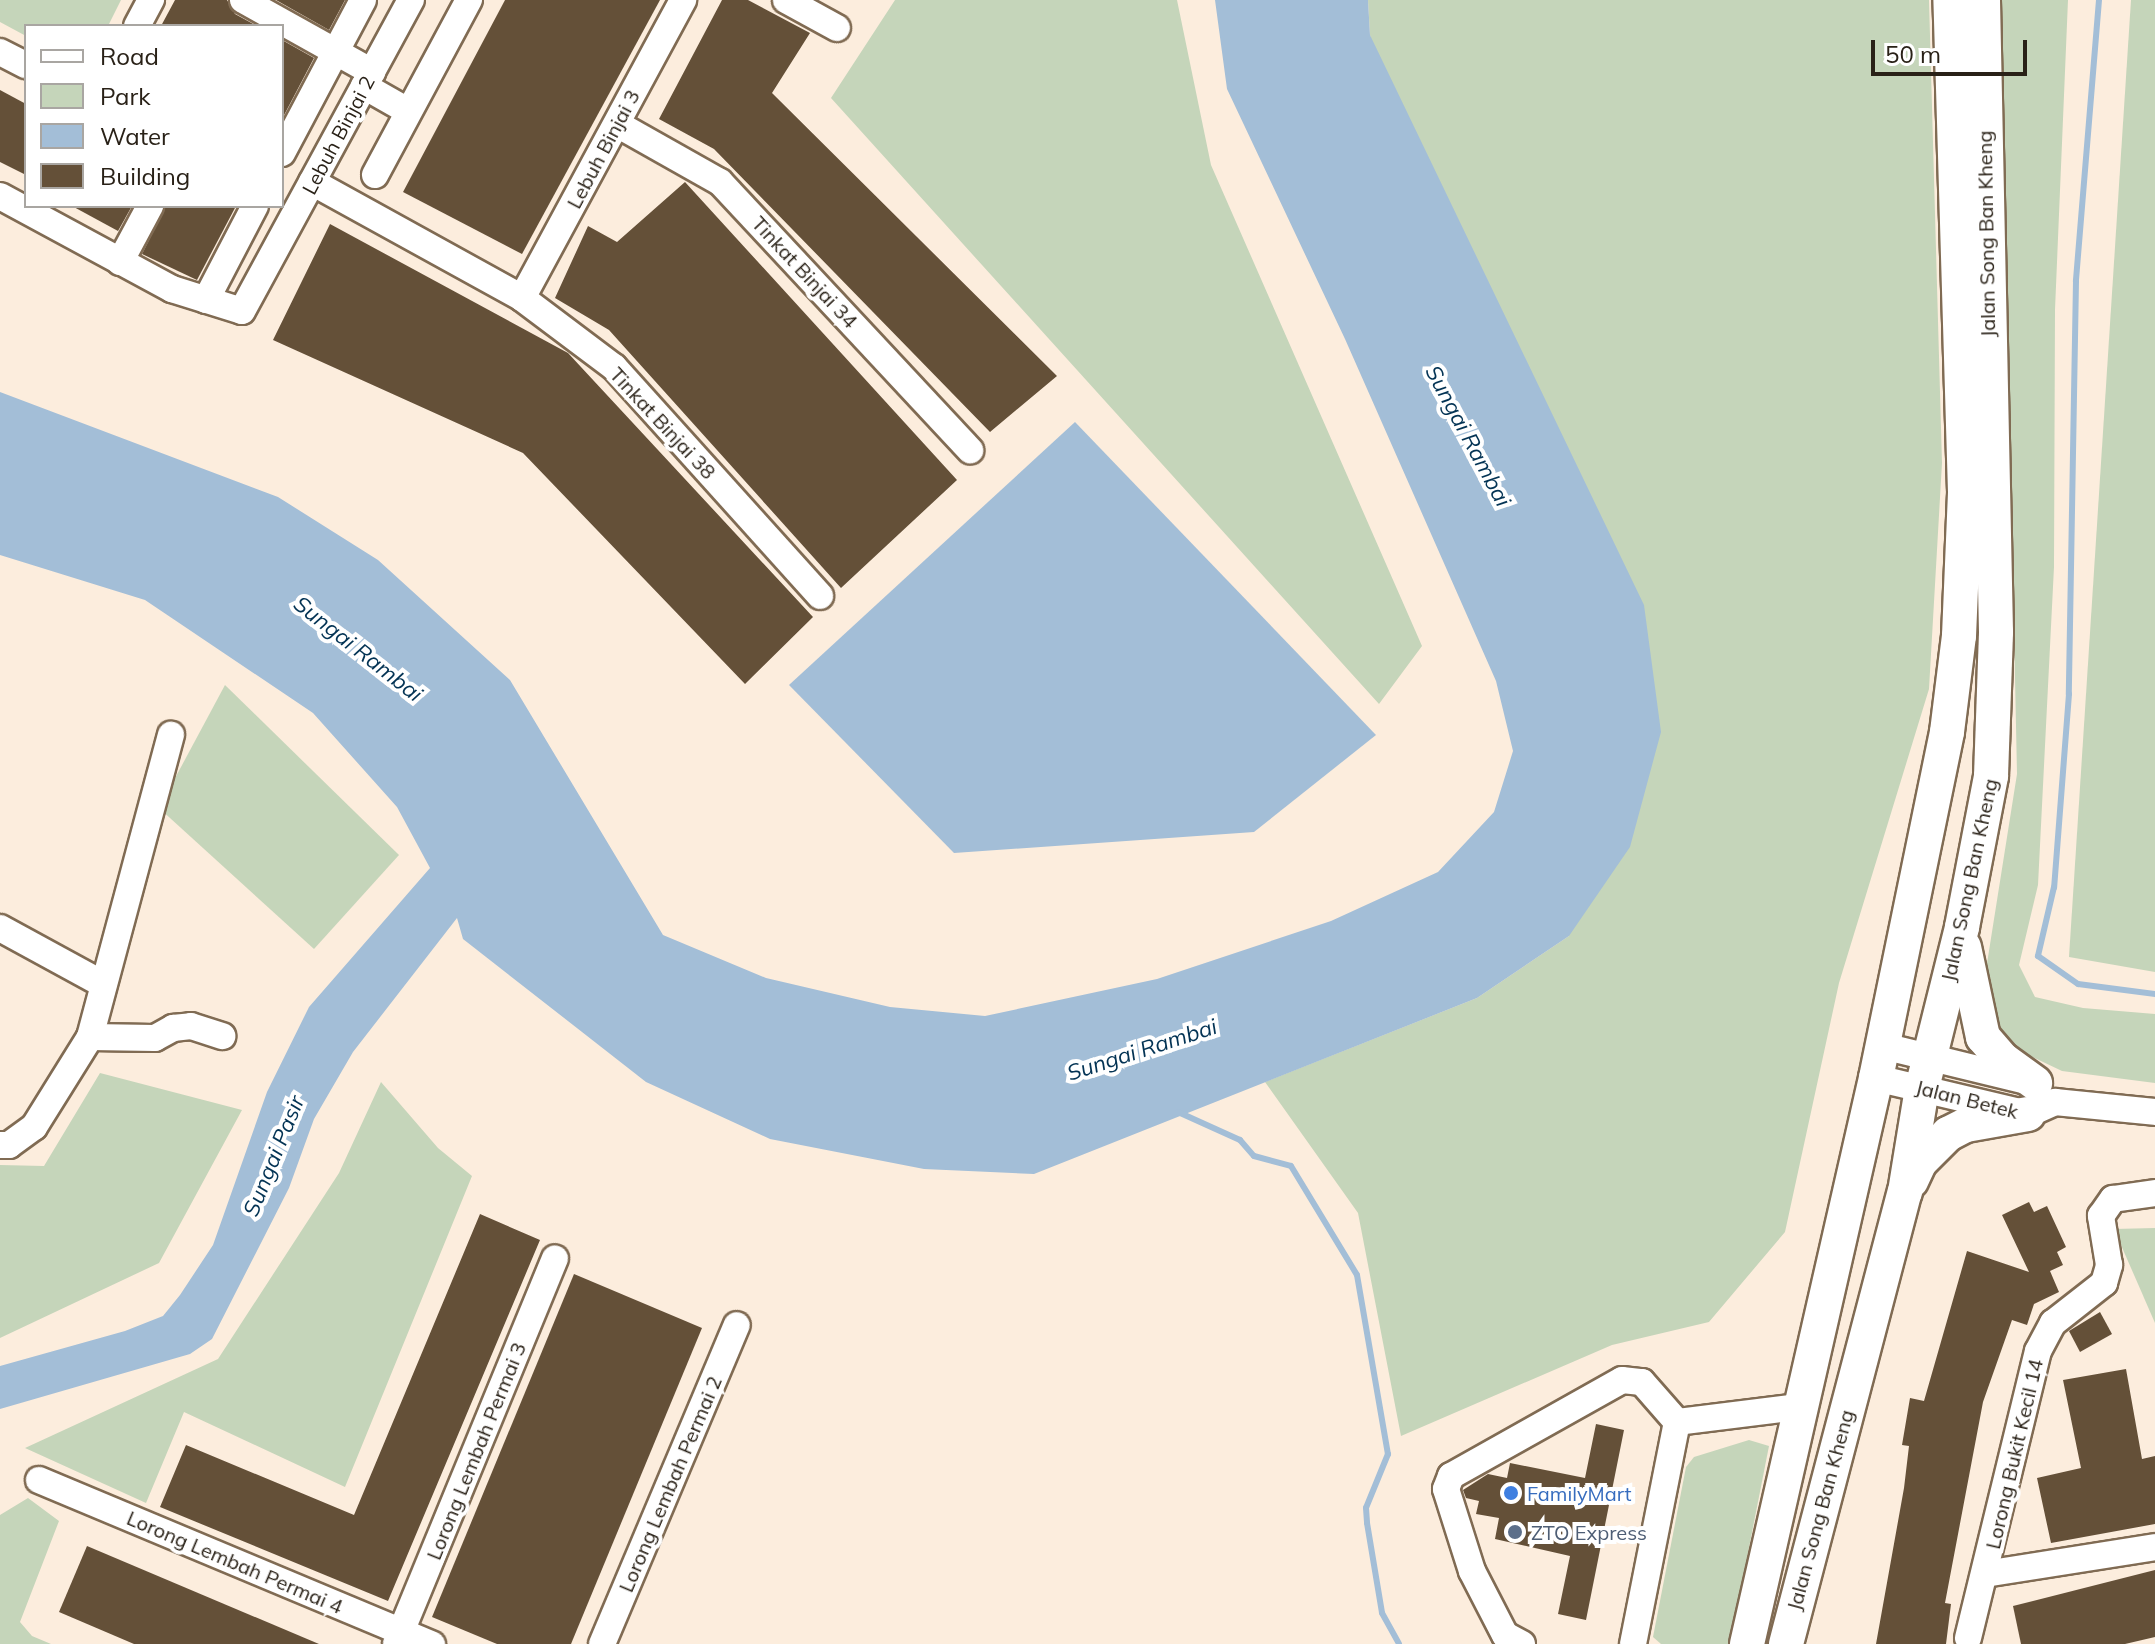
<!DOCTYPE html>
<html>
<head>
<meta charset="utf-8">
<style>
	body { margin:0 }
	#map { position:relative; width:2155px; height:1644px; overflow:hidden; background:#fceddd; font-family:Mulish,sans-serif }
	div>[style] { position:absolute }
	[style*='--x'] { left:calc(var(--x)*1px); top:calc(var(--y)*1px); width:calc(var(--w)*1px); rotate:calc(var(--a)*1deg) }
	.green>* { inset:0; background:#c5d5ba }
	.water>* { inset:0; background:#a3bed7 }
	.stream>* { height:6px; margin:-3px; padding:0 3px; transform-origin:3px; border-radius:3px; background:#a3bed7 }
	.building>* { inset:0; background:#645038 }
	.roads { filter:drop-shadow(2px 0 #806b53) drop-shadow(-2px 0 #806b53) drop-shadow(0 2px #806b53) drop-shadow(0 -2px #806b53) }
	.minor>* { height:26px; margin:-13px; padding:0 13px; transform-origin:13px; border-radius:13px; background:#fff }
	.major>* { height:34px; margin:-17px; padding:0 17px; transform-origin:17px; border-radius:17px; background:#fff }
	.dots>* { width:22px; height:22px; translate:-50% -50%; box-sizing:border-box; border:4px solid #fff; border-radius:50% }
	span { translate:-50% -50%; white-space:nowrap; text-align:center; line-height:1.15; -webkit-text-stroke:8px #fff; paint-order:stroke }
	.street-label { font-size:20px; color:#292117 }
	.shop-label { font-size:20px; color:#366cbe }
	.left { translate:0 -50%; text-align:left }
	.service-label { font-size:20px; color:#4e5e75 }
	.water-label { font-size:22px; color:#033354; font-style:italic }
	.legend { position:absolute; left:24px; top:24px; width:260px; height:184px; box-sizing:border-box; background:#fff; border:2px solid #a9a6a2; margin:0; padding:10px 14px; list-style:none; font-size:24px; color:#292117 }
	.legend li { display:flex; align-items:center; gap:16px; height:40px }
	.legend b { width:40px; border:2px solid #a9a6a2 }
	.scale { position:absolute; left:1871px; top:40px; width:156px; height:36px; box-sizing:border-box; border:4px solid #292117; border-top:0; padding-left:10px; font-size:24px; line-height:28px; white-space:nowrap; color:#292117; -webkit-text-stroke:6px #fff; paint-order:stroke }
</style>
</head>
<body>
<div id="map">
	<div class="green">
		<div style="clip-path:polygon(0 0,121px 0,108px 26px,26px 26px,26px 36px,0 22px)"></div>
		<div style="clip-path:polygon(895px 0,1177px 0,1211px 165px,1422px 646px,1379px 704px,831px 98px)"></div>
		<div style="clip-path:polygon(1368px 0,1929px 0,1942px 463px,1929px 689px,1839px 983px,1785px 1232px,1709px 1322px,1612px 1345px,1401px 1436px,1358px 1213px,1265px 1082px,1477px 998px,1569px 936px,1370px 35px)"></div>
		<div style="clip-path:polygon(2001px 0,2068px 0,2055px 310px,2054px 567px,2038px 885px,2019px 965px,2035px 997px,2083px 1008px,2155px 1014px,2155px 1083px,2062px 1071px,2009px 1046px,1994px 1022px,1985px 976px,2017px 774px)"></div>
		<div style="clip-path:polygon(2131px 0,2155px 0,2155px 972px,2069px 957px)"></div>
		<div style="clip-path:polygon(225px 685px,399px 855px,314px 949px,159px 808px)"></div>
		<div style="clip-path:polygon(100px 1073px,242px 1110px,159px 1263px,0 1338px,0 1165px,44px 1166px)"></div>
		<div style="clip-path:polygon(381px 1082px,438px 1148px,472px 1176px,345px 1487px,184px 1412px,146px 1503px,25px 1448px,218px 1359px,339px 1173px)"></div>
		<div style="clip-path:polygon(2155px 1228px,2155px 1323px,2114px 1229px)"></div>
		<div style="clip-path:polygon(1749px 1440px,1769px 1446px,1730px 1644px,1661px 1644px,1653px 1637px,1686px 1467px,1694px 1457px)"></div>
		<div style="clip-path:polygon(28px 1498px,59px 1521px,20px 1622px,32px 1636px,51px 1644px,0 1644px,0 1515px)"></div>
	</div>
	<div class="water">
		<div style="clip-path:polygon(1215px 0,1368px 0,1370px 35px,1644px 605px,1661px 732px,1630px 847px,1569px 936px,1477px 998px,1034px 1174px,924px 1169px,770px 1139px,646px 1082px,463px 939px,457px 918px,353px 1052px,314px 1119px,289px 1188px,212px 1339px,190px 1354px,0 1409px,0 1366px,125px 1331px,163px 1316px,180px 1295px,213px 1245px,267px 1092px,309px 1007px,430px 868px,397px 807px,313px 713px,145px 600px,0 555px,0 392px,278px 497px,378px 560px,510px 680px,663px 935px,766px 978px,890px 1007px,985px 1016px,1157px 979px,1331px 921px,1438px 872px,1494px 812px,1513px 751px,1496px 681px,1345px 339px,1227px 89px)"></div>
		<div style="clip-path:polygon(1075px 422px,1376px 735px,1254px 832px,954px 853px,789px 685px)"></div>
	</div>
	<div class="stream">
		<div style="--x:2099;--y:0;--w:282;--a:94.7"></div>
		<div style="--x:2076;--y:281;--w:413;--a:91"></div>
		<div style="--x:2069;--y:694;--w:194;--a:94.4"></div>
		<div style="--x:2054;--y:887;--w:71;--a:103.1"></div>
		<div style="--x:2038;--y:956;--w:49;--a:35"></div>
		<div style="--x:2078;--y:984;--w:78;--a:7.4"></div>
		<div style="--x:1178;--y:1112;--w:68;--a:24.3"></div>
		<div style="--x:1240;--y:1140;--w:21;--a:49"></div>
		<div style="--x:1254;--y:1156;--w:38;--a:15"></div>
		<div style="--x:1291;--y:1166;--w:127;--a:58.8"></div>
		<div style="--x:1357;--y:1275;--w:182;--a:80.2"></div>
		<div style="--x:1388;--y:1454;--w:58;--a:112.2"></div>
		<div style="--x:1366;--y:1508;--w:15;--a:86"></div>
		<div style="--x:1367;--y:1523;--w:91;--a:80.5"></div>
		<div style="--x:1382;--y:1613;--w:35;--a:61"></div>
	</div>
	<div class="building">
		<div style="clip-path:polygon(175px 0,227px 0,235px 14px,257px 26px,161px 26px)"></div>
		<div style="clip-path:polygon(276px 0,345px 0,329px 30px)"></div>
		<div style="clip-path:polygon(505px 0,660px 0,522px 254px,403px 192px)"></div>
		<div style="clip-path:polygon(722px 0,748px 0,810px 33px,772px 93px,1057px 376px,990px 432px,714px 149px,659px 119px)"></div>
		<div style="clip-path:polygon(282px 40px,314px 58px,282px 119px)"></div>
		<div style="clip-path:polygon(0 90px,26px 104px,26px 175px,0 162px)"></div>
		<div style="clip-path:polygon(685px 182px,957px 480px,841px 588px,609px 330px,555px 298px,588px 226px,617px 242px)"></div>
		<div style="clip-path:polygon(72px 206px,132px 206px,118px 231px)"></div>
		<div style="clip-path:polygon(166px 206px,236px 206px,197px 280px,142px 254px)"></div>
		<div style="clip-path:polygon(330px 224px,568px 353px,813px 617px,745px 684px,523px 453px,273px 340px)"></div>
		<div style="clip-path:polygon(2029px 1202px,2034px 1212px,2047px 1206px,2066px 1247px,2057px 1252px,2063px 1265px,2050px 1271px,2059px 1292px,2034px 1304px,2027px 1325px,2012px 1320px,1983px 1402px,1945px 1603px,1951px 1604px,1946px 1644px,1876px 1644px,1904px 1488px,1909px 1446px,1902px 1445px,1910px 1398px,1924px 1401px,1967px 1251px,2029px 1272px,2002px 1215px)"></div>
		<div style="clip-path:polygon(480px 1214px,540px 1240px,388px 1601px,160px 1507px,186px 1445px,354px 1515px)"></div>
		<div style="clip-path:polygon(574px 1274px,702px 1328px,571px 1644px,497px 1644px,432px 1617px)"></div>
		<div style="clip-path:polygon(2100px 1312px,2112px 1334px,2080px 1352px,2069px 1331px)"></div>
		<div style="clip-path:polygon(2126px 1369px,2142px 1459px,2155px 1456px,2155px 1524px,2051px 1543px,2037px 1478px,2081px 1468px,2063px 1380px)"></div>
		<div style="clip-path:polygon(1596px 1424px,1624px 1430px,1586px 1620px,1558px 1614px,1570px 1556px,1495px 1539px,1499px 1518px,1476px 1514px,1479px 1501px,1466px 1498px,1463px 1490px,1488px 1474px,1507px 1478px,1510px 1463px,1585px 1478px)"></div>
		<div style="clip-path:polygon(87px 1546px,319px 1644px,134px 1644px,59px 1612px)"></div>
		<div style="clip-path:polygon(2155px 1570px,2155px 1637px,2125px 1644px,2021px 1644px,2013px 1606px)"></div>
	</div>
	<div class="roads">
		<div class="minor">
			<div style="--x:243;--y:0;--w:148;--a:29.2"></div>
			<div style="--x:786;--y:0;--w:58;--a:28.8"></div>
			<div style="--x:137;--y:26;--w:30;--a:-62"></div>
			<div style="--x:0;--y:52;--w:29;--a:27"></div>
			<div style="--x:364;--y:86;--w:51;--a:29.6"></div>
			<div style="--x:617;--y:124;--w:118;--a:29.4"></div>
			<div style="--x:720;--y:182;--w:367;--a:47"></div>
			<div style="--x:282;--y:153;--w:173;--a:-62.1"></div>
			<div style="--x:375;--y:175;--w:199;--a:-61.8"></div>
			<div style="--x:312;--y:182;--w:240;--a:28.9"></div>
			<div style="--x:522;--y:298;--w:115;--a:36.9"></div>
			<div style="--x:614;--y:367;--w:308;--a:48"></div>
			<div style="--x:0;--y:196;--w:196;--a:28.4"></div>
			<div style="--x:172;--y:289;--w:73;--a:17.4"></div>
			<div style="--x:242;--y:311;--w:354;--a:-61.5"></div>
			<div style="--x:120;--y:262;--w:64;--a:-61.8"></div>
			<div style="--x:522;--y:298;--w:339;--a:-61.6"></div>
			<div style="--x:206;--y:300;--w:106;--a:-62.5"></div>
			<div style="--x:0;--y:928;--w:115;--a:28.6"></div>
			<div style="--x:90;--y:1037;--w:65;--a:0.9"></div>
			<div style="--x:155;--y:1038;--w:21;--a:-29"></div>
			<div style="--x:173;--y:1028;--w:18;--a:-6"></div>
			<div style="--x:191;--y:1026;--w:33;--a:18"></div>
			<div style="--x:1883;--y:1046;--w:144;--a:13.7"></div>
			<div style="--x:1876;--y:1078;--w:156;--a:13.3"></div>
			<div style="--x:2028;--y:1114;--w:30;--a:-24"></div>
			<div style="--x:2055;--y:1102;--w:100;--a:5.7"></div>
			<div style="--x:0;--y:1145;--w:9;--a:0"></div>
			<div style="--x:9;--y:1145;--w:31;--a:-36"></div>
			<div style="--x:34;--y:1127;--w:106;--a:-58.1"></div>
			<div style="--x:90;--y:1037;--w:313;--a:-75"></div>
			<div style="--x:1677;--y:1422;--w:122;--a:-7.1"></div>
			<div style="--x:39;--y:1480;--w:426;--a:22.7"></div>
			<div style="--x:1985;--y:1574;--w:172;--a:-9"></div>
			<div style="--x:1968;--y:1638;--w:295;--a:-76.3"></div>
			<div style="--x:2038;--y:1351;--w:32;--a:-62"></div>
			<div style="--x:2053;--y:1323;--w:65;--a:-38.1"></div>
			<div style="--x:2104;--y:1283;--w:19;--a:-74"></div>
			<div style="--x:2109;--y:1265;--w:50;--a:-99.3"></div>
			<div style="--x:2101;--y:1216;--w:21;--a:-55"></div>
			<div style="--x:2113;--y:1199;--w:42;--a:-8.1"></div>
			<div style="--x:396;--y:1644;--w:417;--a:-67.6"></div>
			<div style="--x:602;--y:1644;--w:346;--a:-67.1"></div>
			<div style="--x:1522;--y:1644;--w:19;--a:-152"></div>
			<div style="--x:1505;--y:1635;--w:72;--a:-117.3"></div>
			<div style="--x:1472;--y:1571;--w:86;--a:-107.6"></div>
			<div style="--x:1446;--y:1489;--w:14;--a:-69"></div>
			<div style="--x:1451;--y:1476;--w:196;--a:-29.3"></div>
			<div style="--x:1622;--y:1380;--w:20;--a:6"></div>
			<div style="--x:1642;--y:1382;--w:53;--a:48.8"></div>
			<div style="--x:1633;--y:1644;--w:226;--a:-78.8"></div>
		</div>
		<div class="major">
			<div style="--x:1964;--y:947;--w:92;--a:78.1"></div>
			<div style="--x:1983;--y:1037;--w:29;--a:49"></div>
			<div style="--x:2002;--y:1059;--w:41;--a:36"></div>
			<div style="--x:1911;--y:1181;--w:21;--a:-65"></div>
			<div style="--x:1920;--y:1162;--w:40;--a:-45"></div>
			<div style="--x:1948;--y:1134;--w:20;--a:-27"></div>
			<div style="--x:1966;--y:1125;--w:63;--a:-10.1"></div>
			<div style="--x:1747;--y:1644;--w:581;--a:-77.16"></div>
			<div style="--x:1876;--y:1078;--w:353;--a:-78.4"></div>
			<div style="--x:1947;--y:732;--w:97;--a:-82.9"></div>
			<div style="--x:1959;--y:636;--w:144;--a:-87.6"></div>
			<div style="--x:1965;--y:492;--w:492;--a:-91.7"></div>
			<div style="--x:1786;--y:1644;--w:467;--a:-75.3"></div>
			<div style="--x:1905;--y:1192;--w:105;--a:-80.7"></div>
			<div style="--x:1922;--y:1088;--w:166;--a:-76"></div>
			<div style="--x:1962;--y:927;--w:154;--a:-79.1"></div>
			<div style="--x:1991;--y:776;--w:144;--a:-88"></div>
			<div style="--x:1996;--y:632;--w:632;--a:-91.18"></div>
		</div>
	</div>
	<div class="dots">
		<div style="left:1511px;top:1493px;background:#3f7fe0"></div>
		<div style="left:1515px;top:1532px;background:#5c6f8a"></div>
	</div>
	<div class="street-label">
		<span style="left:338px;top:135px;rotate:-62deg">Lebuh Binjai 2</span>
		<span style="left:603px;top:149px;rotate:-62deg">Lebuh Binjai 3</span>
		<span style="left:1986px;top:234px;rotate:-91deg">Jalan Song Ban Kheng</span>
		<span style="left:805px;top:272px;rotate:47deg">Tinkat Binjai 34</span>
		<span style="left:663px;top:423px;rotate:47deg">Tinkat Binjai 38</span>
		<span style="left:1969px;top:880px;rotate:-78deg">Jalan Song Ban Kheng</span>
		<span style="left:1967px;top:1099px;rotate:14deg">Jalan Betek</span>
		<span style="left:476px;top:1451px;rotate:-68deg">Lorong Lembah Permai 3</span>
		<span style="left:2014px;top:1454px;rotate:-77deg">Lorong Bukit Kecil 14</span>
		<span style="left:670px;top:1484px;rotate:-67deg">Lorong Lembah Permai 2</span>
		<span style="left:1820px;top:1510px;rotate:-75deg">Jalan Song Ban Kheng</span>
		<span style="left:235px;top:1562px;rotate:23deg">Lorong Lembah Permai 4</span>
	</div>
	<div class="shop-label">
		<span class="left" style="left:1527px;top:1493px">FamilyMart</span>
	</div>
	<div class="service-label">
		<span class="left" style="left:1531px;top:1532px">ZTO Express</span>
	</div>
	<div class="water-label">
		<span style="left:1468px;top:436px;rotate:62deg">Sungai Rambai</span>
		<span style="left:358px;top:649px;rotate:38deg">Sungai Rambai</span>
		<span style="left:1142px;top:1050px;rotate:-18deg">Sungai Rambai</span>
		<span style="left:274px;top:1156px;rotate:-68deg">Sungai Pasir</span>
	</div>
	<ul class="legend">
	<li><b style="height:10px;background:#fff"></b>Road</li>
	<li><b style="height:22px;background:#c5d5ba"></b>Park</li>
	<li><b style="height:22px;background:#a3bed7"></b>Water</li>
	<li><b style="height:22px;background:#645038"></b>Building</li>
	</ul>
	<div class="scale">50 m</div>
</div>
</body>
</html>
